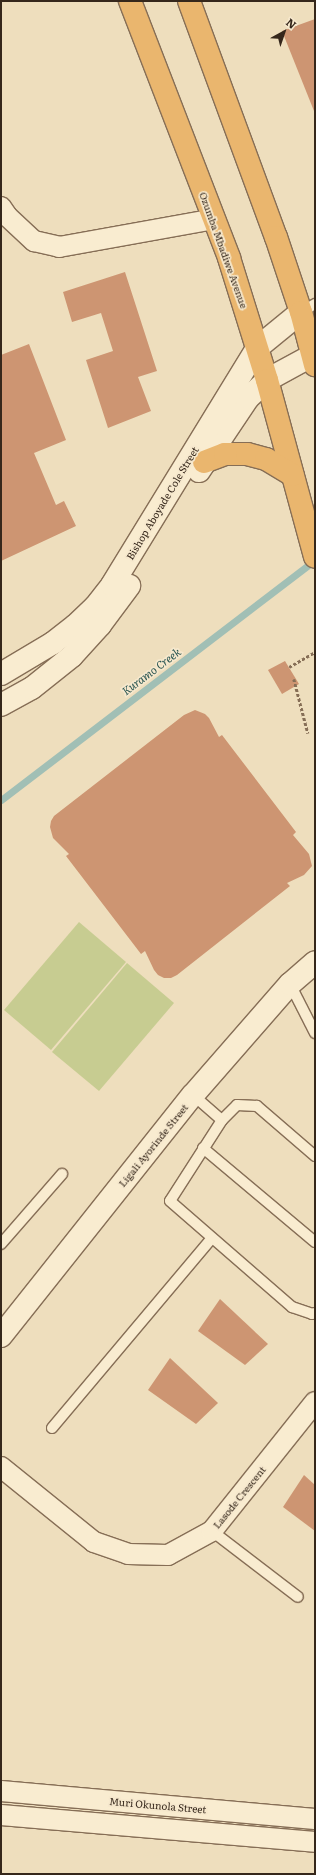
<!DOCTYPE html>
<html>
<head>
<meta charset="utf-8">
<style>
	body { margin:0 }
	#map { position:relative; width:316px; height:1875px; overflow:hidden; background:#eedebd; font-family:Literata,serif }
	div>[style] { position:absolute }
	[style*='--x'] { left:calc(var(--x)*1px); top:calc(var(--y)*1px); width:calc(var(--w)*1px); rotate:calc(var(--a)*1deg) }
	.green>* { inset:0; background:#c7cc91 }
	.stream>* { height:7px; margin:-3.5px; padding:0 3.5px; transform-origin:3.5px; border-radius:3.5px; background:#a1bfb5 }
	.building>* { inset:0; background:#cd9572 }
	.path>* { height:2.5px; margin-top:-1.25px; transform-origin:0; background:repeating-linear-gradient(90deg,#866e56 0 3px,transparent 0 5px) }
	.roads { filter:drop-shadow(1px 0 #866e56) drop-shadow(-1px 0 #866e56) drop-shadow(0 1px #866e56) drop-shadow(0 -1px #866e56) }
	.service>* { height:10px; margin:-5px; padding:0 5px; transform-origin:5px; border-radius:5px; background:#f9ecd0 }
	.minor>* { height:20px; margin:-10px; padding:0 10px; transform-origin:10px; border-radius:10px; background:#f9ecd0 }
	.tertiary>* { height:22px; margin:-11px; padding:0 11px; transform-origin:11px; border-radius:11px; background:#f9ecd0 }
	.trunk>* { height:22px; margin:-11px; padding:0 11px; transform-origin:11px; border-radius:11px; background:#eab66e }
	span { translate:-50% -50%; white-space:nowrap; text-align:center; line-height:1.15; -webkit-text-stroke:3.5px #f6e8cd; paint-order:stroke }
	.street-label { font-size:10px; color:#35271b }
	.water-label { font-size:11px; color:#2a5551; font-style:italic }
	.frame { position:absolute; inset:0; border:2px solid #35271b; pointer-events:none }
	.north { position:absolute; left:264px; top:12px; width:40px; height:40px; -webkit-text-stroke:3px #f6e8cd; paint-order:stroke; rotate:40deg; font-size:11px; font-weight:700; line-height:16px; text-align:center; color:#35271b }
	.north::after { content:''; display:block; margin:auto; width:14px; height:18px; background:#35271b; clip-path:polygon(50% 0,100% 100%,50% 72%,0 100%) }
</style>
</head>
<body>
<div id="map">
	<div class="green">
		<div style="clip-path:polygon(79px 922px,126px 962px,51px 1050px,4px 1010px)"></div>
		<div style="clip-path:polygon(127px 963px,174px 1003px,99px 1091px,52px 1052px)"></div>
	</div>
	<div class="stream">
		<div style="--x:1;--y:800;--w:395;--a:-37.4"></div>
	</div>
	<div class="building">
		<div style="clip-path:polygon(315px 19px,315px 111px,314px 111px,282px 31px)"></div>
		<div style="clip-path:polygon(125px 272px,157px 371px,138px 377px,151px 411px,108px 428px,86px 360px,113px 351px,101px 313px,72px 322px,63px 292px)"></div>
		<div style="clip-path:polygon(29px 344px,66px 440px,34px 453px,56px 505px,64px 501px,76px 526px,1px 561px,1px 355px)"></div>
		<div style="clip-path:polygon(285px 661px,299px 684px,282px 694px,268px 670px)"></div>
		<div style="clip-path:polygon(195px 710px,205px 714px,209px 718px,219px 737px,222px 735px,296px 832px,293px 835px,309px 854px,312px 866px,304px 875px,287px 883px,290px 886px,177px 975px,171px 978px,164px 978px,158px 975px,154px 970px,145px 951px,141px 954px,66px 856px,69px 854px,53px 838px,50px 827px,51px 821px,54px 816px,184px 715px)"></div>
		<div style="clip-path:polygon(220px 1299px,268px 1344px,245px 1365px,198px 1331px)"></div>
		<div style="clip-path:polygon(170px 1358px,218px 1403px,196px 1424px,148px 1390px)"></div>
		<div style="clip-path:polygon(304px 1475px,315px 1485px,315px 1531px,283px 1507px)"></div>
	</div>
	<div class="path">
		<div style="--x:289;--y:667;--w:30;--a:-30"></div>
		<div style="--x:294;--y:679;--w:56;--a:75.5"></div>
	</div>
	<div class="roads">
		<div class="service">
			<div style="--x:301;--y:312;--w:16;--a:-30"></div>
			<div style="--x:290;--y:984;--w:55;--a:63"></div>
			<div style="--x:193;--y:1095;--w:38;--a:41"></div>
			<div style="--x:203;--y:1148;--w:146;--a:40"></div>
			<div style="--x:315;--y:1156;--w:77;--a:-139.2"></div>
			<div style="--x:257;--y:1106;--w:20;--a:-177"></div>
			<div style="--x:237;--y:1105;--w:21;--a:135"></div>
			<div style="--x:222;--y:1120;--w:96;--a:122.7"></div>
			<div style="--x:170;--y:1201;--w:162;--a:41"></div>
			<div style="--x:292;--y:1307;--w:21;--a:19"></div>
			<div style="--x:312;--y:1314;--w:3;--a:-18"></div>
			<div style="--x:1;--y:1244;--w:93;--a:-48.9"></div>
			<div style="--x:52;--y:1428;--w:248;--a:-49.9"></div>
			<div style="--x:212;--y:1531;--w:108;--a:37.5"></div>
		</div>
		<div class="minor">
			<div style="--x:1;--y:207;--w:11;--a:56"></div>
			<div style="--x:7;--y:216;--w:37;--a:43"></div>
			<div style="--x:34;--y:241;--w:26;--a:13"></div>
			<div style="--x:59;--y:247;--w:158;--a:-10.2"></div>
			<div style="--x:1;--y:1467;--w:119;--a:38.9"></div>
			<div style="--x:94;--y:1542;--w:36;--a:19"></div>
			<div style="--x:128;--y:1554;--w:40;--a:1.4"></div>
			<div style="--x:168;--y:1555;--w:50;--a:-28.6"></div>
			<div style="--x:212;--y:1531;--w:165;--a:-51.4"></div>
			<div style="--x:1;--y:1791;--w:315;--a:5.1"></div>
			<div style="--x:1;--y:1815;--w:315;--a:4.9"></div>
		</div>
		<div class="tertiary">
			<div style="--x:199;--y:471;--w:88;--a:-56.1"></div>
			<div style="--x:248;--y:398;--w:26;--a:-43"></div>
			<div style="--x:267;--y:380;--w:52;--a:-28.5"></div>
			<div style="--x:1;--y:674;--w:61;--a:-30.8"></div>
			<div style="--x:53;--y:643;--w:28;--a:-38"></div>
			<div style="--x:75;--y:626;--w:28;--a:-44"></div>
			<div style="--x:95;--y:607;--w:28;--a:-52"></div>
			<div style="--x:112;--y:585;--w:278;--a:-58.5"></div>
			<div style="--x:257;--y:348;--w:57;--a:-39.3"></div>
			<div style="--x:1;--y:705;--w:35;--a:-29"></div>
			<div style="--x:32;--y:688;--w:51;--a:-38.7"></div>
			<div style="--x:72;--y:656;--w:42;--a:-47.9"></div>
			<div style="--x:100;--y:625;--w:49;--a:-53.4"></div>
			<div style="--x:1;--y:1336;--w:308;--a:-51.5"></div>
			<div style="--x:193;--y:1095;--w:147;--a:-48.9"></div>
			<div style="--x:290;--y:984;--w:33;--a:-41"></div>
		</div>
		<div class="trunk">
			<div style="--x:130;--y:1;--w:275;--a:68.9"></div>
			<div style="--x:229;--y:258;--w:128;--a:72.7"></div>
			<div style="--x:267;--y:380;--w:183;--a:74.8"></div>
			<div style="--x:189;--y:1;--w:252;--a:69.8"></div>
			<div style="--x:276;--y:237;--w:79;--a:71.6"></div>
			<div style="--x:301;--y:312;--w:55;--a:75.2"></div>
			<div style="--x:204;--y:462;--w:22;--a:-21"></div>
			<div style="--x:225;--y:454;--w:22;--a:0"></div>
			<div style="--x:247;--y:454;--w:20;--a:15"></div>
			<div style="--x:266;--y:459;--w:31;--a:31"></div>
		</div>
	</div>
	<div class="street-label">
		<span style="left:224px;top:250px;rotate:70deg">Ozumba Mbadiwe Avenue</span>
		<span style="left:162px;top:503px;rotate:-59deg">Bishop Aboyade Cole Street</span>
		<span style="left:153px;top:1145px;rotate:-51deg">Ligali Ayorinde Street</span>
		<span style="left:239px;top:1497px;rotate:-51deg">Lasode Crescent</span>
		<span style="left:158px;top:1805px;rotate:5deg">Muri Okunola Street</span>
	</div>
	<div class="water-label">
		<span style="left:151px;top:671px;rotate:-37deg">Kuramo Creek</span>
	</div>
	<div class="frame"></div>
	<div class="north">N</div>
</div>
</body>
</html>
